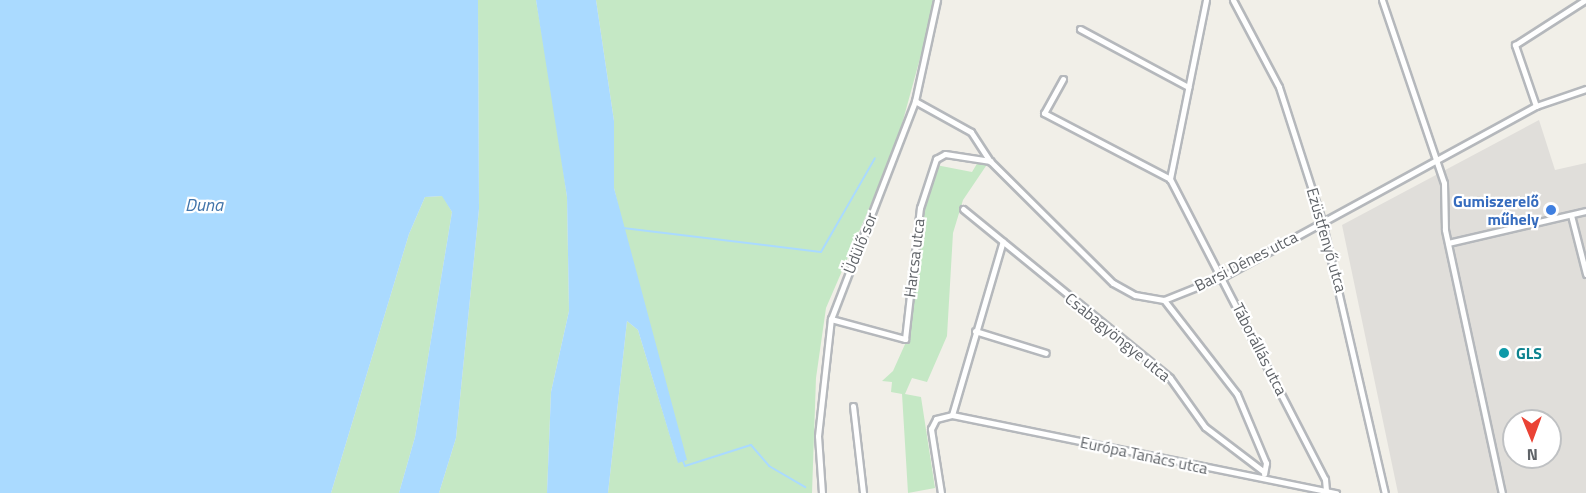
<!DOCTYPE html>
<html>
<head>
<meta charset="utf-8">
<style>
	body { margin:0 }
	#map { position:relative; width:1586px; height:493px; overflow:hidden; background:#f1efe8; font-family:"Titillium Web",sans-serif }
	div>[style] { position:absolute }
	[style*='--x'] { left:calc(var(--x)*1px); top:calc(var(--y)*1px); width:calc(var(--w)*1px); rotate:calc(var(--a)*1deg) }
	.industrial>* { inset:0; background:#e0deda }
	.green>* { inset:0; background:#c5e8c5 }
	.water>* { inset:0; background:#aadaff }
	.stream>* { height:2px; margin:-1px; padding:0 1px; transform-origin:1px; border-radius:1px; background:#aadaff }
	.roads { filter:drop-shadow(2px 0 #b5b8bc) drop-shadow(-2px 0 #b5b8bc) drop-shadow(0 2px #b5b8bc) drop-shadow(0 -2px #b5b8bc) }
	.street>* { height:5px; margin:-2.5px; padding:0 2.5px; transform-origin:2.5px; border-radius:2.5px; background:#fff }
	.dots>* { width:16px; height:16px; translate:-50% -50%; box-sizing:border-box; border:3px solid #fff; border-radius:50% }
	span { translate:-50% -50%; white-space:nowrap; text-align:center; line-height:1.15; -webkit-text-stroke:4.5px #fff; paint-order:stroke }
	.shop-label { font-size:16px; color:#366cbe; font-weight:700 }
	.right { translate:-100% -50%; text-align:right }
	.street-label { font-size:16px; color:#5f6368 }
	.culture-label { font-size:16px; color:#0d838f; font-weight:700 }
	.left { translate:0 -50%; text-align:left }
	.water-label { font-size:18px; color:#4174aa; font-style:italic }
	.north { position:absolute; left:1502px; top:409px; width:60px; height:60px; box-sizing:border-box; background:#fff; border:2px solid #bfc1c3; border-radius:50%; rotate:179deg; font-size:16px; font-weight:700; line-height:24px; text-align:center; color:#5f6368 }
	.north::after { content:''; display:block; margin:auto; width:21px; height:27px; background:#ea4335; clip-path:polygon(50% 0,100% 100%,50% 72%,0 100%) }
</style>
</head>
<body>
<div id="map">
	<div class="industrial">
		<div style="clip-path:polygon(evenodd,1539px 120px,1555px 170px,1586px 163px,1586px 493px,1398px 493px,1342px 225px,1539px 120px,1514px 421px,1550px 421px,1550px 457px,1514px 457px,1514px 421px)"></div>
	</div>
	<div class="green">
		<div style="clip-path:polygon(478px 0,536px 0,554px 104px,567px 197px,569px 311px,551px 392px,547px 493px,439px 493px,456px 438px,479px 209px)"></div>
		<div style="clip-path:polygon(596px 0,936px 0,896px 146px,826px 308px,816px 378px,812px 493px,608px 493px,627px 321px,638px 330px,678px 462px,614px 188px,614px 121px)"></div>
		<div style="clip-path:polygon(978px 162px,988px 163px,963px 200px,953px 233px,947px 336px,927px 382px,912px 378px,905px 394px,921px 397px,935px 488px,908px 493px,902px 394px,891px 392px,892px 382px,882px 381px,893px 371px,906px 342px,922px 209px,936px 165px,972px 172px)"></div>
		<div style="clip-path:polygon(443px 196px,452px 212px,415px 437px,399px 493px,331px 493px,409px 234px,425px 197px)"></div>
	</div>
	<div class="water">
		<div style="clip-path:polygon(0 0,478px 0,479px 209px,456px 438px,439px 493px,399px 493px,415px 437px,452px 212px,442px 196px,425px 197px,409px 234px,331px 493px,0 493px)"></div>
		<div style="clip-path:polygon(536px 0,596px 0,614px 121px,614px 188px,687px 460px,678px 463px,638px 330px,627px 321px,608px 493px,547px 493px,551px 392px,569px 311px,567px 197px)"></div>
	</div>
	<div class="stream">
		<div style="--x:623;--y:228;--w:199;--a:6.9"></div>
		<div style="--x:821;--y:252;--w:108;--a:-60.1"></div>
		<div style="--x:683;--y:461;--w:5;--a:68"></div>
		<div style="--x:685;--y:466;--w:69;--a:-17.7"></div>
		<div style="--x:751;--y:445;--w:28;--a:49"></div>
		<div style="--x:769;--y:466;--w:42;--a:30.3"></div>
	</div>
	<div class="roads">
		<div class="street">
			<div style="--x:1206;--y:0;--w:183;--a:101.4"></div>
			<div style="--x:1170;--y:179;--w:338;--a:62.7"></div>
			<div style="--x:1325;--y:479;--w:12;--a:85"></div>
			<div style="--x:1233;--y:0;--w:98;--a:62.1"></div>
			<div style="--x:1279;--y:87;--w:141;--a:72.2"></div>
			<div style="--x:1322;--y:221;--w:279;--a:77"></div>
			<div style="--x:1382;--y:0;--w:193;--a:71.3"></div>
			<div style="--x:1444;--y:183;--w:47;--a:88.8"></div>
			<div style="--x:1445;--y:230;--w:269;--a:77.8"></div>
			<div style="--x:1080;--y:29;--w:123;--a:28.2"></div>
			<div style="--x:1063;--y:79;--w:39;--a:119"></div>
			<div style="--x:1044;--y:113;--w:142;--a:27.6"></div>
			<div style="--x:915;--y:101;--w:64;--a:29"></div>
			<div style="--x:971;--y:132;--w:35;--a:57"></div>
			<div style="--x:990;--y:161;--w:173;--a:44.8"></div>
			<div style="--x:1113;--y:283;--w:25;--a:29"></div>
			<div style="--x:1135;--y:295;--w:29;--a:10"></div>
			<div style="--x:1164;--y:300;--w:65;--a:-21.8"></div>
			<div style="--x:1224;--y:276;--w:355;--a:-28.6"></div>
			<div style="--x:1536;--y:106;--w:53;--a:-18.8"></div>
			<div style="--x:1536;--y:106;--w:65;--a:-109"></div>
			<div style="--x:1515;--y:45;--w:83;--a:-32.7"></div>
			<div style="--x:963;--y:209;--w:267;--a:39.2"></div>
			<div style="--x:1170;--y:378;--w:60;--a:54.5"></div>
			<div style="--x:1205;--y:427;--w:74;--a:37.3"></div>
			<div style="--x:1571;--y:215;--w:61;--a:75.7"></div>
			<div style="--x:1448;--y:243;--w:142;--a:-13.1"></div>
			<div style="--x:1164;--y:300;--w:119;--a:52.2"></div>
			<div style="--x:1237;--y:394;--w:75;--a:67.2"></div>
			<div style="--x:1266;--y:463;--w:11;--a:100"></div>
			<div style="--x:831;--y:319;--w:77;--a:15.1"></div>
			<div style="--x:905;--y:339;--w:132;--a:-83.5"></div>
			<div style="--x:920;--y:208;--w:52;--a:-71.9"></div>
			<div style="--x:936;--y:159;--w:10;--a:-29"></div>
			<div style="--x:945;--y:154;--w:46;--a:8.8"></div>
			<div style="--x:975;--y:331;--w:74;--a:17.2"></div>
			<div style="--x:853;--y:406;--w:88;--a:83.4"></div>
			<div style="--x:952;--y:415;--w:181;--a:-73.7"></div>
			<div style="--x:822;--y:493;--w:57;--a:-94"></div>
			<div style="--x:818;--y:436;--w:118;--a:-83.7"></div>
			<div style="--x:831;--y:319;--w:234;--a:-68.9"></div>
			<div style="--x:915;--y:101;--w:103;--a:-77.7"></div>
			<div style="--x:941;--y:493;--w:65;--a:-98.9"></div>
			<div style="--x:931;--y:429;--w:11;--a:-63"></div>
			<div style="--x:936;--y:419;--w:16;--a:-14"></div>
			<div style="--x:952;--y:415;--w:392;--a:11.5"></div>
		</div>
	</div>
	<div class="dots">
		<div style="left:1551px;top:210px;background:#3f7fe0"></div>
		<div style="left:1504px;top:353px;background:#0f9aa8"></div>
	</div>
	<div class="shop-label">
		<span class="right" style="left:1539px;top:210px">Gumiszerelő<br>műhely</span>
	</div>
	<div class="street-label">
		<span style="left:1327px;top:240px;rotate:74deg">Ezüstfenyő utca</span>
		<span style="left:860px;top:243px;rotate:-68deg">Üdülő sor</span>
		<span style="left:914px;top:258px;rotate:-83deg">Harcsa utca</span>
		<span style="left:1246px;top:261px;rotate:-27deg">Barsi Dénes utca</span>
		<span style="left:1118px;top:337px;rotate:39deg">Csabagyöngye utca</span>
		<span style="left:1260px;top:349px;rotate:63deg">Táborállás utca</span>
		<span style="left:1144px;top:455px;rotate:12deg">Európa Tanács utca</span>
	</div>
	<div class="culture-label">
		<span class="left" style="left:1516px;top:353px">GLS</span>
	</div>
	<div class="water-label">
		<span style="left:204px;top:205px">Duna</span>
	</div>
	<div class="north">N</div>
</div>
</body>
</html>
